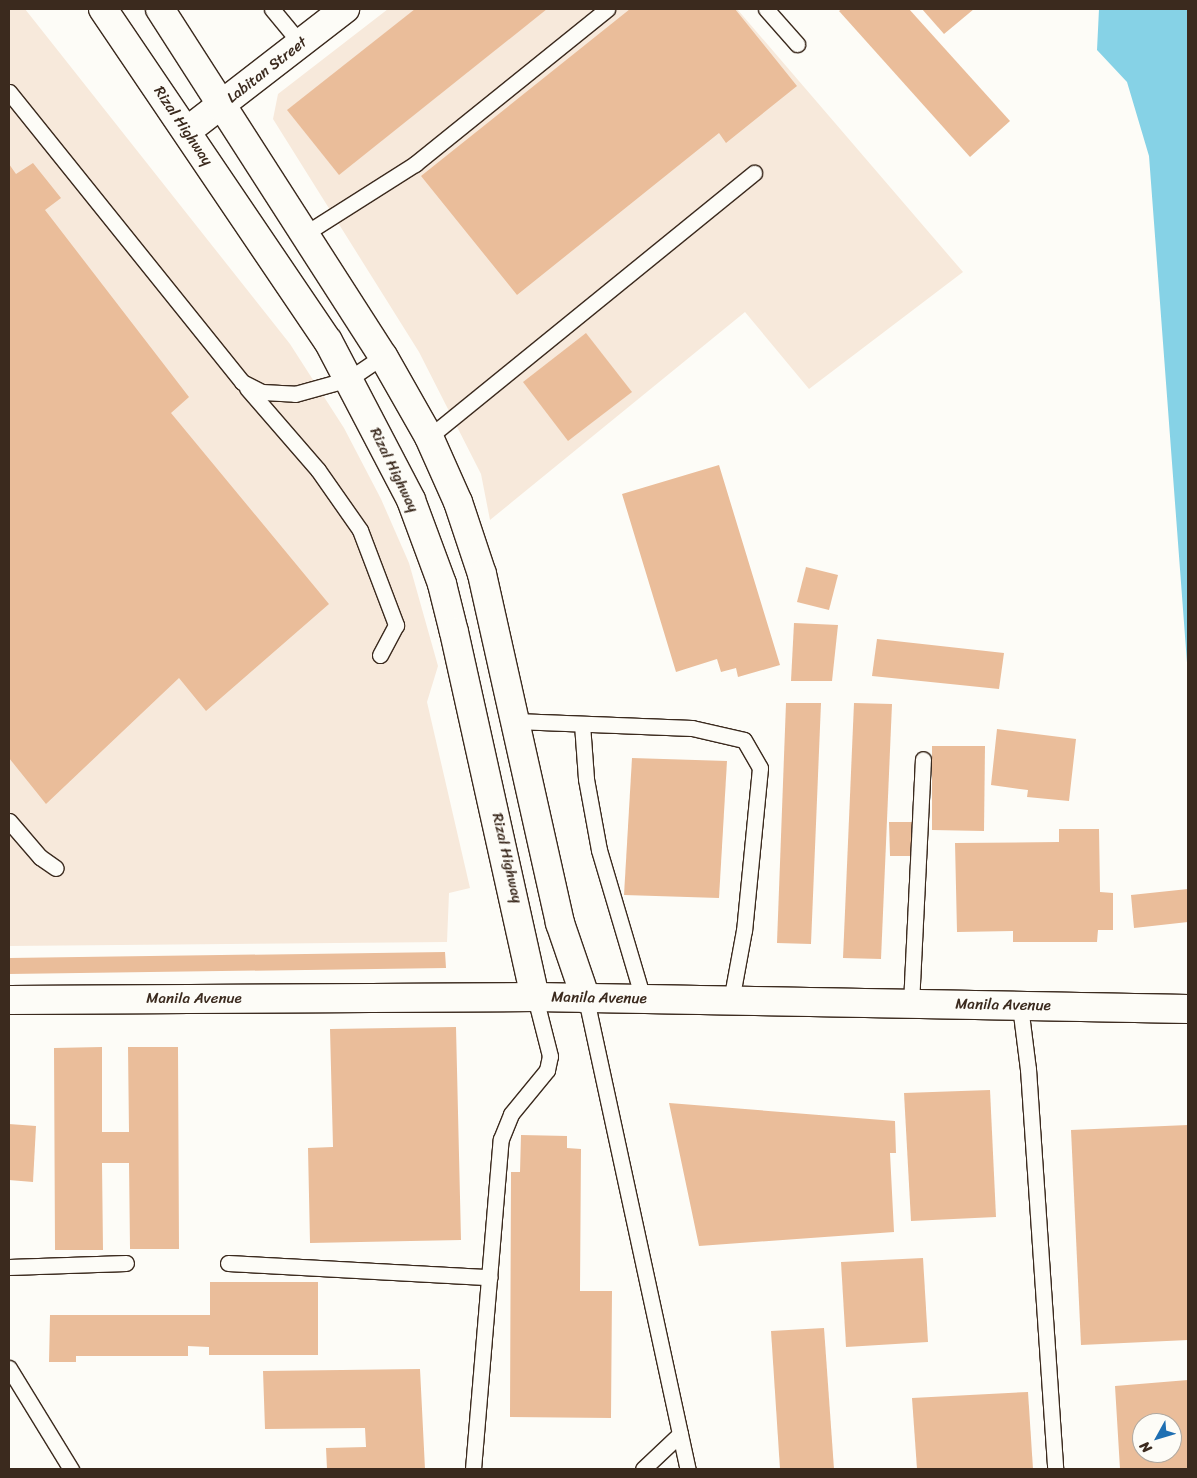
<!DOCTYPE html>
<html>
<head>
<meta charset="utf-8">
<style>
	body { margin:0 }
	#map { position:relative; width:1197px; height:1478px; overflow:hidden; background:#fdfcf7; font-family:Sriracha,sans-serif }
	div>[style] { position:absolute }
	[style*='--x'] { left:calc(var(--x)*1px); top:calc(var(--y)*1px); width:calc(var(--w)*1px); rotate:calc(var(--a)*1deg) }
	.built>* { inset:0; background:#f7e9db }
	.water>* { inset:0; background:#86d2e6 }
	.building>* { inset:0; background:#eabd9a }
	.roads { filter:drop-shadow(1px 0 #3b2a1e) drop-shadow(-1px 0 #3b2a1e) drop-shadow(0 1px #3b2a1e) drop-shadow(0 -1px #3b2a1e) }
	.service>* { height:15px; margin:-7.5px; padding:0 7.5px; transform-origin:7.5px; border-radius:7.5px; background:#fdfcf7 }
	.tertiary>* { height:28px; margin:-14px; padding:0 14px; transform-origin:14px; border-radius:14px; background:#fdfcf7 }
	.primary>* { height:28px; margin:-14px; padding:0 14px; transform-origin:14px; border-radius:14px; background:#fdfcf7 }
	span { translate:-50% -50%; white-space:nowrap; text-align:center; line-height:1.15; -webkit-text-stroke:5px #fdfcf7; paint-order:stroke }
	.street-label { font-size:15px; color:#3b2a1e }
	.frame { position:absolute; inset:0; border:10px solid #3b2a1e; pointer-events:none }
	.north { position:absolute; left:1132px; top:1413px; width:50px; height:50px; box-sizing:border-box; background:#fdfcf7; border:1px solid #afa8a0; border-radius:50%; rotate:231deg; font-size:14px; font-weight:700; line-height:20px; text-align:center; color:#3b2a1e }
	.north::after { content:''; display:block; margin:auto; width:18px; height:22px; background:#1f6fb2; clip-path:polygon(50% 0,100% 100%,50% 72%,0 100%) }
</style>
</head>
<body>
<div id="map">
	<div class="built">
		<div style="clip-path:polygon(9px 9px,25px 9px,290px 344px,344px 428px,381px 499px,409px 563px,438px 666px,427px 702px,470px 888px,449px 893px,447px 942px,9px 946px)"></div>
		<div style="clip-path:polygon(388px 9px,737px 9px,963px 272px,809px 389px,745px 312px,490px 520px,481px 474px,419px 352px,273px 119px,278px 94px)"></div>
	</div>
	<div class="water">
		<div style="clip-path:polygon(1099px 9px,1188px 9px,1188px 676px,1149px 156px,1127px 82px,1097px 50px)"></div>
	</div>
	<div class="building">
		<div style="clip-path:polygon(415px 9px,547px 9px,339px 175px,287px 110px)"></div>
		<div style="clip-path:polygon(630px 9px,735px 9px,797px 86px,726px 143px,719px 133px,517px 295px,421px 176px)"></div>
		<div style="clip-path:polygon(842px 9px,909px 9px,1010px 121px,970px 157px,839px 11px)"></div>
		<div style="clip-path:polygon(922px 9px,974px 9px,944px 34px)"></div>
		<div style="clip-path:polygon(33px 163px,61px 198px,45px 210px,189px 397px,171px 413px,329px 604px,206px 711px,179px 678px,46px 804px,9px 758px,9px 164px,16px 174px)"></div>
		<div style="clip-path:polygon(586px 333px,632px 392px,568px 441px,523px 382px)"></div>
		<div style="clip-path:polygon(719px 465px,780px 665px,738px 677px,736px 668px,721px 672px,717px 659px,676px 672px,622px 494px)"></div>
		<div style="clip-path:polygon(806px 567px,838px 575px,829px 610px,797px 602px)"></div>
		<div style="clip-path:polygon(794px 623px,838px 625px,832px 681px,791px 681px)"></div>
		<div style="clip-path:polygon(877px 639px,1004px 653px,999px 689px,872px 676px)"></div>
		<div style="clip-path:polygon(786px 703px,821px 703px,811px 944px,777px 943px)"></div>
		<div style="clip-path:polygon(854px 703px,892px 704px,881px 959px,843px 958px)"></div>
		<div style="clip-path:polygon(997px 729px,1076px 739px,1069px 801px,1027px 797px,1028px 790px,991px 785px)"></div>
		<div style="clip-path:polygon(932px 746px,985px 746px,984px 831px,932px 830px)"></div>
		<div style="clip-path:polygon(632px 758px,727px 761px,719px 898px,624px 895px)"></div>
		<div style="clip-path:polygon(889px 822px,913px 822px,914px 856px,890px 856px)"></div>
		<div style="clip-path:polygon(1059px 829px,1099px 829px,1100px 892px,1113px 893px,1113px 930px,1098px 930px,1097px 942px,1013px 942px,1013px 931px,957px 932px,955px 843px,1059px 842px)"></div>
		<div style="clip-path:polygon(1188px 889px,1188px 922px,1134px 928px,1131px 895px)"></div>
		<div style="clip-path:polygon(445px 952px,446px 968px,9px 974px,9px 958px)"></div>
		<div style="clip-path:polygon(456px 1027px,461px 1240px,310px 1243px,308px 1148px,333px 1147px,330px 1029px)"></div>
		<div style="clip-path:polygon(102px 1047px,102px 1132px,129px 1132px,128px 1047px,178px 1047px,179px 1249px,130px 1249px,129px 1163px,102px 1163px,103px 1250px,55px 1250px,54px 1048px)"></div>
		<div style="clip-path:polygon(990px 1090px,996px 1217px,911px 1221px,904px 1093px)"></div>
		<div style="clip-path:polygon(669px 1103px,895px 1121px,896px 1153px,890px 1153px,894px 1232px,699px 1246px)"></div>
		<div style="clip-path:polygon(9px 1124px,36px 1126px,33px 1182px,9px 1180px)"></div>
		<div style="clip-path:polygon(1188px 1125px,1188px 1340px,1081px 1345px,1071px 1130px)"></div>
		<div style="clip-path:polygon(521px 1135px,567px 1136px,567px 1148px,581px 1149px,580px 1291px,612px 1291px,611px 1418px,510px 1417px,511px 1172px,520px 1172px)"></div>
		<div style="clip-path:polygon(923px 1258px,928px 1342px,846px 1347px,841px 1262px)"></div>
		<div style="clip-path:polygon(210px 1282px,318px 1282px,318px 1355px,209px 1355px,209px 1347px,188px 1346px,188px 1356px,76px 1356px,76px 1362px,49px 1362px,50px 1315px,210px 1315px)"></div>
		<div style="clip-path:polygon(824px 1328px,834px 1469px,780px 1469px,771px 1331px)"></div>
		<div style="clip-path:polygon(420px 1369px,425px 1469px,327px 1469px,326px 1448px,366px 1447px,365px 1428px,265px 1429px,263px 1371px)"></div>
		<div style="clip-path:polygon(evenodd,1188px 1380px,1188px 1469px,1120px 1469px,1115px 1386px,1188px 1380px,1142px 1423px,1172px 1423px,1172px 1453px,1142px 1453px,1142px 1423px)"></div>
		<div style="clip-path:polygon(1028px 1392px,1033px 1469px,917px 1469px,912px 1398px)"></div>
	</div>
	<div class="roads">
		<div class="service">
			<div style="--x:272;--y:9;--w:45;--a:50.4"></div>
			<div style="--x:766;--y:9;--w:47;--a:48.5"></div>
			<div style="--x:9;--y:92;--w:372;--a:51.2"></div>
			<div style="--x:242;--y:382;--w:22;--a:27"></div>
			<div style="--x:262;--y:392;--w:33;--a:3"></div>
			<div style="--x:295;--y:394;--w:56;--a:-15.5"></div>
			<div style="--x:349;--y:379;--w:41;--a:-34.1"></div>
			<div style="--x:303;--y:235;--w:133;--a:-32.4"></div>
			<div style="--x:415;--y:164;--w:247;--a:-38.9"></div>
			<div style="--x:247;--y:388;--w:108;--a:49.1"></div>
			<div style="--x:318;--y:470;--w:73;--a:55"></div>
			<div style="--x:360;--y:530;--w:102;--a:69.2"></div>
			<div style="--x:396;--y:625;--w:34;--a:118"></div>
			<div style="--x:429;--y:437;--w:419;--a:-39.1"></div>
			<div style="--x:515;--y:721;--w:177;--a:2.3"></div>
			<div style="--x:692;--y:728;--w:53;--a:13"></div>
			<div style="--x:744;--y:740;--w:32;--a:60"></div>
			<div style="--x:760;--y:768;--w:163;--a:95.6"></div>
			<div style="--x:744;--y:930;--w:72;--a:100.4"></div>
			<div style="--x:582;--y:724;--w:55;--a:85.8"></div>
			<div style="--x:586;--y:779;--w:72;--a:79.6"></div>
			<div style="--x:599;--y:850;--w:155;--a:73.5"></div>
			<div style="--x:9;--y:821;--w:48;--a:49.3"></div>
			<div style="--x:40;--y:857;--w:19;--a:35"></div>
			<div style="--x:586;--y:999;--w:481;--a:77.8"></div>
			<div style="--x:911;--y:1004;--w:245;--a:-87.2"></div>
			<div style="--x:1020;--y:1006;--w:64;--a:82.8"></div>
			<div style="--x:1028;--y:1069;--w:401;--a:86.1"></div>
			<div style="--x:228;--y:1263;--w:262;--a:3.1"></div>
			<div style="--x:9;--y:1267;--w:117;--a:-2"></div>
			<div style="--x:9;--y:1368;--w:119;--a:58.5"></div>
			<div style="--x:473;--y:1469;--w:331;--a:-85.2"></div>
			<div style="--x:501;--y:1139;--w:27;--a:-68"></div>
			<div style="--x:511;--y:1114;--w:57;--a:-50.7"></div>
			<div style="--x:547;--y:1070;--w:14;--a:-78"></div>
			<div style="--x:550;--y:1056;--w:61;--a:-104.3"></div>
			<div style="--x:643;--y:1469;--w:51;--a:-43.4"></div>
		</div>
		<div class="tertiary">
			<div style="--x:187;--y:131;--w:200;--a:-37.7"></div>
		</div>
		<div class="primary">
			<div style="--x:103;--y:9;--w:401;--a:55.9"></div>
			<div style="--x:328;--y:341;--w:179;--a:62.4"></div>
			<div style="--x:411;--y:500;--w:90;--a:69.7"></div>
			<div style="--x:442;--y:584;--w:49;--a:76"></div>
			<div style="--x:454;--y:632;--w:374;--a:77.5"></div>
			<div style="--x:160;--y:9;--w:412;--a:57.3"></div>
			<div style="--x:383;--y:356;--w:93;--a:60.4"></div>
			<div style="--x:429;--y:437;--w:71;--a:66"></div>
			<div style="--x:458;--y:502;--w:76;--a:71.6"></div>
			<div style="--x:482;--y:574;--w:358;--a:77.4"></div>
			<div style="--x:560;--y:923;--w:80;--a:71.1"></div>
			<div style="--x:9;--y:1000;--w:526;--a:-0.33"></div>
			<div style="--x:535;--y:997;--w:653;--a:1.05"></div>
		</div>
	</div>
	<div class="street-label">
		<span style="left:267px;top:70px;rotate:-38deg">Labitan Street</span>
		<span style="left:183px;top:126px;rotate:56deg">Rizal Highway</span>
		<span style="left:394px;top:470px;rotate:64deg">Rizal Highway</span>
		<span style="left:507px;top:858px;rotate:77deg">Rizal Highway</span>
		<span style="left:599px;top:998px;rotate:1deg">Manila Avenue</span>
		<span style="left:194px;top:999px">Manila Avenue</span>
		<span style="left:1003px;top:1005px;rotate:1deg">Manila Avenue</span>
	</div>
	<div class="frame"></div>
	<div class="north">N</div>
</div>
</body>
</html>
